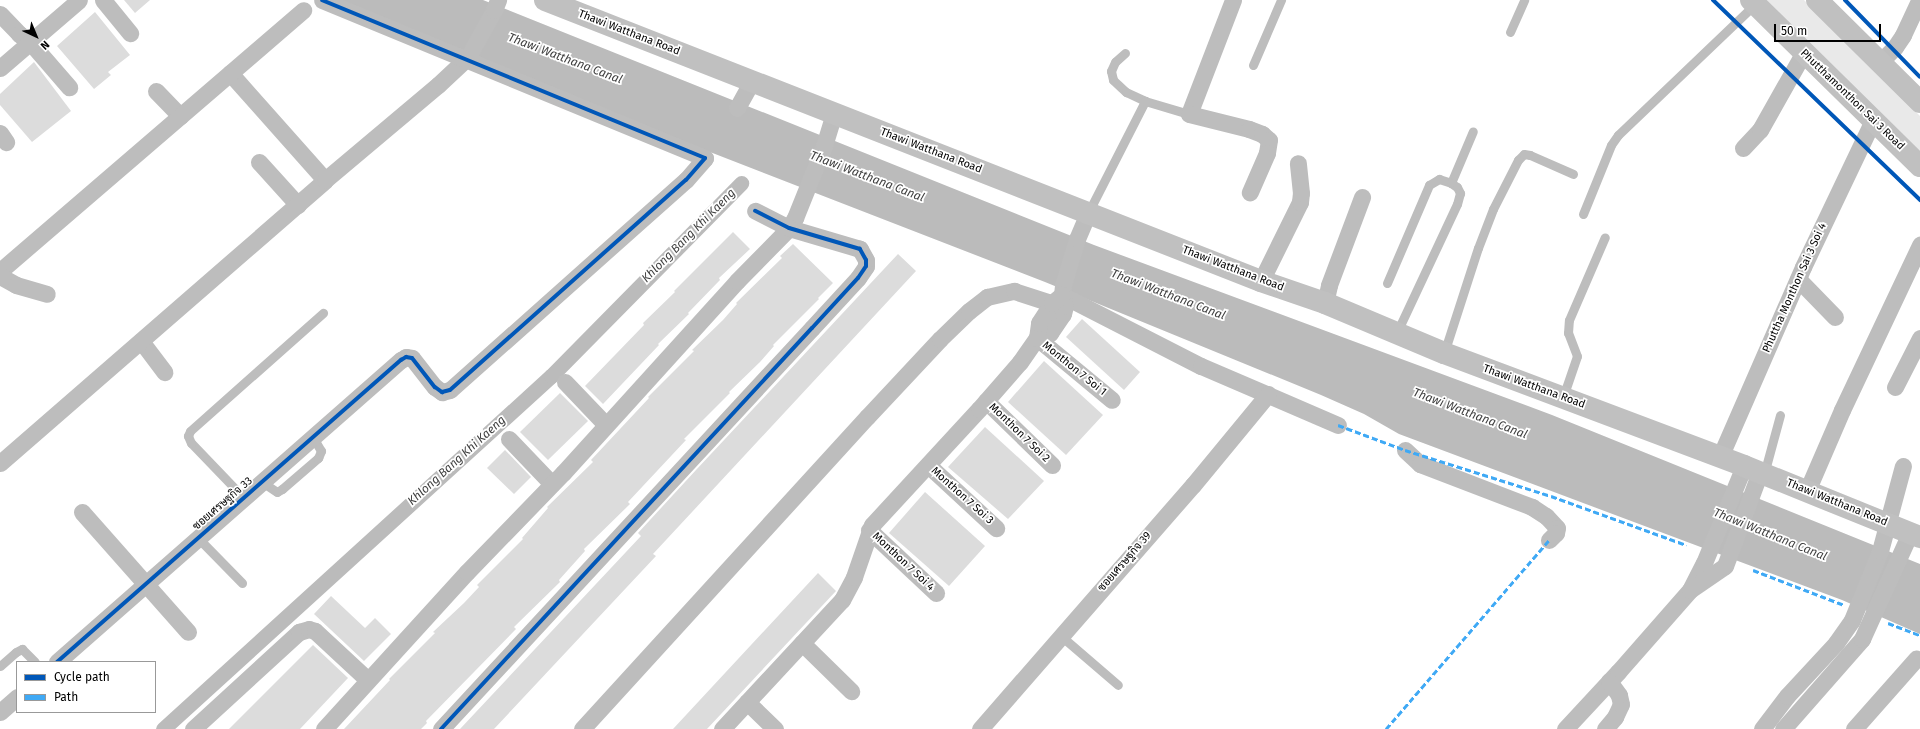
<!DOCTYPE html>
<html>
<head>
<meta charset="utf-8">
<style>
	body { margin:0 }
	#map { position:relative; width:1920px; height:729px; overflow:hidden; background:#fff; font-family:"Fira Sans",Sarabun,sans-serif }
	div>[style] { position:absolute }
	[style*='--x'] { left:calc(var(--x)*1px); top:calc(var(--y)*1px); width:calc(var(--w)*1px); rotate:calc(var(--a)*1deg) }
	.green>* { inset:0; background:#e9e9e9 }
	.water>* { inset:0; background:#bbb }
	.canal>* { height:15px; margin:-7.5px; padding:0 7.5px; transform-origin:7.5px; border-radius:7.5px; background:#bbb }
	.building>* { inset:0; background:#dcdcdc }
	.service>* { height:9px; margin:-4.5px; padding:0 4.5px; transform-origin:4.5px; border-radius:4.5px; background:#bdbdbd }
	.minor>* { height:17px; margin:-8.5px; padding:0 8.5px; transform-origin:8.5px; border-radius:8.5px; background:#bdbdbd }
	.secondary>* { height:22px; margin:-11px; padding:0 11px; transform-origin:11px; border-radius:11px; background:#c0c0c0 }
	.quiet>* { height:3px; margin-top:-1.5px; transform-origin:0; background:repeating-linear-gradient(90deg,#3fa9f5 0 6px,transparent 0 9px) }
	.cycleway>* { height:4px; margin:-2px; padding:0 2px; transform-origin:2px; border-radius:2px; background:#0057b8 }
	span { translate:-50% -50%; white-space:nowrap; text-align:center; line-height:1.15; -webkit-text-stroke:3.5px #fff; paint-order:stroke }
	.street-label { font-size:11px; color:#000 }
	.water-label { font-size:12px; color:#3f3f3f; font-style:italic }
	.legend { position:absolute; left:16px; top:661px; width:140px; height:52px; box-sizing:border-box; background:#fff; border:1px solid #999; margin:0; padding:5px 7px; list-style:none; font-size:12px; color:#000 }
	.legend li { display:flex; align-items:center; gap:8px; height:20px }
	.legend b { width:20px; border:1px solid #999 }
	.north { position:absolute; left:16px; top:16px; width:40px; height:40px; -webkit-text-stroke:3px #fff; paint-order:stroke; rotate:136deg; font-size:11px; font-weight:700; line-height:16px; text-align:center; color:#000 }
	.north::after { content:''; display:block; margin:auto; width:14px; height:18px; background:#000; clip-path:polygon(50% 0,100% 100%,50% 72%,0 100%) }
	.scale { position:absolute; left:1774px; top:24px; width:107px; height:18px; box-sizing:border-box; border:2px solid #000; border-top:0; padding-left:5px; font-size:12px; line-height:14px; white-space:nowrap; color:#000; -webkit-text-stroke:3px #fff; paint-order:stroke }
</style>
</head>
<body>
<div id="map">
	<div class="green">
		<div style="clip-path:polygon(1764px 0,1804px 0,1920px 116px,1920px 151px)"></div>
	</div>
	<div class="water">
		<div style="clip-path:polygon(325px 0,483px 0,1094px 245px,1552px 415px,1920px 564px,1920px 634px,1842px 600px,1399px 434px,1364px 414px,1321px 395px,1045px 282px,473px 60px)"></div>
	</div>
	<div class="canal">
		<div style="--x:163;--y:729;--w:525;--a:-42.3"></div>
		<div style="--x:551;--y:376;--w:271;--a:-45.4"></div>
	</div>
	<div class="building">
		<div style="clip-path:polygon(124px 0,150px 0,135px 13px)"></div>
		<div style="clip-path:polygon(95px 12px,130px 55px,108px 72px,111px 75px,94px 89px,57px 46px)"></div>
		<div style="clip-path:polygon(34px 62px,71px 111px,32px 142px,0 105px,0 94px)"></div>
		<div style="clip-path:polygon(733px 232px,750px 249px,719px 278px,720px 280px,688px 313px,689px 314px,658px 344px,659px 345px,603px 404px,585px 386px,644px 325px,643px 323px,675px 292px,674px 291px)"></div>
		<div style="clip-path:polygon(793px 244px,833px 283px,818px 298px,819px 299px,773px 345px,774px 346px,760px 362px,729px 392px,730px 393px,684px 439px,686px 440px,628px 502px,630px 504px,584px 549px,585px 551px,559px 580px,560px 582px,514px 627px,516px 629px,426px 721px,427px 723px,421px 729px,344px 729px,390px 680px,389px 679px,435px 633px,433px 632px,464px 603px,479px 587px,477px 585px,523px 539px,522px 538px,548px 508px,547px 507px,593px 462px,591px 460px,649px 398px,648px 397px,694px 351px,692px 350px,723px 320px,737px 304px,736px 303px,782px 258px,780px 256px)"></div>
		<div style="clip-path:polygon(898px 254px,916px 271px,653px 554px,656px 556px,494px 729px,460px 729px,641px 536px,638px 533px,696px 470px)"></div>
		<div style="clip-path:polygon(1082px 319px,1140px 372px,1124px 390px,1066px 337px)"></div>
		<div style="clip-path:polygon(1044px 361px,1103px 415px,1066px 455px,1008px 402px)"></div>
		<div style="clip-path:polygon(560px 393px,588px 421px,548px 460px,520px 432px)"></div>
		<div style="clip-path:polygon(985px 427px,1044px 481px,1008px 519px,948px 467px)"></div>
		<div style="clip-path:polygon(505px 450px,531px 477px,514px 494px,487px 468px)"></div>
		<div style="clip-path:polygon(925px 492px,985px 546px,949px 586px,889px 533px)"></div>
		<div style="clip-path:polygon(818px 573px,836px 591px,806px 623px,707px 729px,673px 729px)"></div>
		<div style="clip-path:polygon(331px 596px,365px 628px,375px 618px,391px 634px,364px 661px,314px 614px)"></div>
		<div style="clip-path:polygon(313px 645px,348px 678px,300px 729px,229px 729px)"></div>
	</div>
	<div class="service">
		<div style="--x:1510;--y:32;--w:35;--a:-66"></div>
		<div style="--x:1125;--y:53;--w:13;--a:138"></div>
		<div style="--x:1115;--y:62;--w:10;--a:114"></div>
		<div style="--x:1111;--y:71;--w:9;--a:77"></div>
		<div style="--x:1113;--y:80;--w:18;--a:43"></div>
		<div style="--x:1126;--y:92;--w:21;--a:25"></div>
		<div style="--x:1253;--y:65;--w:71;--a:-66.7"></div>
		<div style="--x:1451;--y:183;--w:56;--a:-67.1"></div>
		<div style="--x:1088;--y:213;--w:126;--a:-63"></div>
		<div style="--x:1145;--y:101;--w:46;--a:16.5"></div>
		<div style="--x:1583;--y:214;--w:74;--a:-67.9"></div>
		<div style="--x:1611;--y:145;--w:12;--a:-55"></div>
		<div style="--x:1618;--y:135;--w:190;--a:-43.7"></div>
		<div style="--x:1387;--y:283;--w:107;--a:-66.8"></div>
		<div style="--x:1429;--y:185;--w:12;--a:-31"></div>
		<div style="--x:1439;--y:179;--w:13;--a:18"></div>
		<div style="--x:1451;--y:183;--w:7;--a:34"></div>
		<div style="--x:1457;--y:187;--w:7;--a:63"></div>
		<div style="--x:1460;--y:193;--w:11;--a:105"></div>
		<div style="--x:1457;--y:204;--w:144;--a:115.1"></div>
		<div style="--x:1444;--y:353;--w:110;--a:-72.1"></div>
		<div style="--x:1478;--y:248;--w:42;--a:-69"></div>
		<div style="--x:1493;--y:209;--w:55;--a:-63"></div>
		<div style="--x:1518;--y:160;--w:8;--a:-45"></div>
		<div style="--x:1524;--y:154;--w:6;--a:9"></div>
		<div style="--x:1530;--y:155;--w:47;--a:23.8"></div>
		<div style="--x:1563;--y:397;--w:43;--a:-71.1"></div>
		<div style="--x:1577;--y:356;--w:25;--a:-111"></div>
		<div style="--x:1568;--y:333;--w:13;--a:-86"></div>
		<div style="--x:1569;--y:320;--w:90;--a:-66.6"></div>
		<div style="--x:1764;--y:474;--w:61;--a:-74.8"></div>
		<div style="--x:262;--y:482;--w:18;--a:34"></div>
		<div style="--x:277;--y:492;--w:6;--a:-31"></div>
		<div style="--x:282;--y:489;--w:48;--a:-40.7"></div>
		<div style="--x:318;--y:458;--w:8;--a:-67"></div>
		<div style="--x:321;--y:451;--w:16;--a:-120"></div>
		<div style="--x:244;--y:498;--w:76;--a:-133.9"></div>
		<div style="--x:191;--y:443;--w:8;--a:-113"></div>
		<div style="--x:188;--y:436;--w:5;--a:-68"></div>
		<div style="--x:190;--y:431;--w:178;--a:-41.6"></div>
		<div style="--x:198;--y:538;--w:63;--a:45.6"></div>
		<div style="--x:1061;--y:636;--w:75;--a:40.7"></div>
		<div style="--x:0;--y:666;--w:21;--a:-41"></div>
		<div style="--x:16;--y:652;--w:7;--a:-27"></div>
		<div style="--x:22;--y:649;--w:18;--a:45"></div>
	</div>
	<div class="minor">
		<div style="--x:103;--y:0;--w:43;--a:50.7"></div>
		<div style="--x:1233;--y:0;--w:122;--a:111.1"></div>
		<div style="--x:1189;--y:114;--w:62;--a:14"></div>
		<div style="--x:1249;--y:129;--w:14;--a:21"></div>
		<div style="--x:1262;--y:134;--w:9;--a:41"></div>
		<div style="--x:1269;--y:140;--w:13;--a:99"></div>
		<div style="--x:1267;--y:153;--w:43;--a:113.6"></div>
		<div style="--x:0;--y:14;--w:28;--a:46"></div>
		<div style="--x:19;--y:34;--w:14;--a:36"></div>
		<div style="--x:30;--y:42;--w:60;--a:49.1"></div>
		<div style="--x:1880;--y:62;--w:21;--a:-45"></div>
		<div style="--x:1895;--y:47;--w:14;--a:-56"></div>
		<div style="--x:1903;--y:35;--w:38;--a:-65"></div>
		<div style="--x:0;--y:68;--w:104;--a:-40.7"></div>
		<div style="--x:230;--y:73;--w:143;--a:48.4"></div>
		<div style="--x:156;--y:91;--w:35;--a:46"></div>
		<div style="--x:737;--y:108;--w:31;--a:-61"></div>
		<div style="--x:0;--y:133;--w:11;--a:56"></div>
		<div style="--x:1743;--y:148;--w:25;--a:-47"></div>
		<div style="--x:1760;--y:130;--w:90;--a:-60.6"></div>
		<div style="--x:259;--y:162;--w:58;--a:47.8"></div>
		<div style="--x:0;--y:271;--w:400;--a:-40.7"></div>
		<div style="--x:0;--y:276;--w:18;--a:29"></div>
		<div style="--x:16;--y:285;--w:32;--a:16"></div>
		<div style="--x:1798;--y:279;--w:53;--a:45.8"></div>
		<div style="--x:1261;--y:281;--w:88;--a:-63.7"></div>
		<div style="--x:1300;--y:202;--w:9;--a:-84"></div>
		<div style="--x:1301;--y:193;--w:30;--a:-96"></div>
		<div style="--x:1062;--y:295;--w:156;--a:27.1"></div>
		<div style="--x:1201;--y:366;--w:149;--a:23.3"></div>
		<div style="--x:1325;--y:303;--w:18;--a:-77"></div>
		<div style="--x:1329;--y:285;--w:94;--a:-69.4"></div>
		<div style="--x:1037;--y:338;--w:14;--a:-21"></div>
		<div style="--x:1050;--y:333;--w:23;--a:-56"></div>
		<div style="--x:1063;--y:314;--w:8;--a:-76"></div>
		<div style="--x:1065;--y:306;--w:11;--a:-105"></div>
		<div style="--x:1062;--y:295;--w:10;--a:-84"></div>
		<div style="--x:1063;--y:285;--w:48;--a:-73.1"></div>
		<div style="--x:1077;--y:239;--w:28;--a:-67"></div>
		<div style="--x:1037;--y:338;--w:97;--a:39.6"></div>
		<div style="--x:141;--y:341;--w:39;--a:53"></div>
		<div style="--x:565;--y:382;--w:59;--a:46.4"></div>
		<div style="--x:1895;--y:387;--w:55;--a:-63"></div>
		<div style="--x:986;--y:401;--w:92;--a:44.1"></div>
		<div style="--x:509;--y:439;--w:62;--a:46.3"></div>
		<div style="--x:1405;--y:450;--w:21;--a:43"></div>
		<div style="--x:1420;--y:464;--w:120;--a:21"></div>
		<div style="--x:1532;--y:507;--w:17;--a:33"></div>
		<div style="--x:1546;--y:516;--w:16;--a:47"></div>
		<div style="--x:1557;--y:528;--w:5;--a:101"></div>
		<div style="--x:1556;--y:533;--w:10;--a:135"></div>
		<div style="--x:1720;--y:457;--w:207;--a:-66.4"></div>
		<div style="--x:1803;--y:267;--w:163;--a:-64.5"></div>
		<div style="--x:0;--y:463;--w:431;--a:-41"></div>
		<div style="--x:325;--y:180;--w:148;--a:-40.1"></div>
		<div style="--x:438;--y:85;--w:41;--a:-43"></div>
		<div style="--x:468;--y:57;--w:54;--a:-61"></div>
		<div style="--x:494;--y:10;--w:11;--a:-68"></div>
		<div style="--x:928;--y:465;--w:93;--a:42.8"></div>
		<div style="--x:1807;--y:491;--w:88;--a:-66.6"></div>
		<div style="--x:1842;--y:410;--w:183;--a:-64.7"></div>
		<div style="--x:82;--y:512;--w:160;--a:48.5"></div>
		<div style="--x:869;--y:530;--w:92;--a:43.2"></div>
		<div style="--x:1691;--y:588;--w:28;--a:-63"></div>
		<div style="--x:1704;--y:563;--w:105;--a:-67.6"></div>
		<div style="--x:802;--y:643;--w:69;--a:44.4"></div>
		<div style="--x:57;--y:662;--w:458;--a:-41.3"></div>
		<div style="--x:401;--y:360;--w:6;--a:-31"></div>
		<div style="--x:406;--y:357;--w:6;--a:9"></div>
		<div style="--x:412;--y:358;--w:37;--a:52"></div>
		<div style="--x:435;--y:387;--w:9;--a:36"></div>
		<div style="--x:442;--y:392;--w:8;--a:-14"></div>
		<div style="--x:450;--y:390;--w:316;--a:-41.7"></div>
		<div style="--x:686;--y:180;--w:29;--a:-49"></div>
		<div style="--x:705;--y:158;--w:414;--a:-157.6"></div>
		<div style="--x:747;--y:702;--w:39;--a:44"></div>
		<div style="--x:0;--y:712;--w:23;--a:-41"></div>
		<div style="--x:193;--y:729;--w:144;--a:-42.5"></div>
		<div style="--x:299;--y:632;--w:10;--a:-17"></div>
		<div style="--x:309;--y:629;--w:6;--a:18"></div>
		<div style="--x:315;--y:631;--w:72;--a:42.8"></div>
		<div style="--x:324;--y:729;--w:212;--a:-47.7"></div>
		<div style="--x:467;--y:572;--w:138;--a:-45.9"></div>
		<div style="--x:563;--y:473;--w:259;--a:-47.8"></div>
		<div style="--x:737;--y:281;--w:74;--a:-45.5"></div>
		<div style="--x:789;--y:228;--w:12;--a:-59"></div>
		<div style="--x:795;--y:218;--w:78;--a:-68.1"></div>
		<div style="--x:824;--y:146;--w:34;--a:-73"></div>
		<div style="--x:441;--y:729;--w:546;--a:-47.23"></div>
		<div style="--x:812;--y:328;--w:68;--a:-47.4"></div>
		<div style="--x:858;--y:278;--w:14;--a:-56"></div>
		<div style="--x:866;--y:266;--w:6;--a:-90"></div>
		<div style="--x:866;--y:260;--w:13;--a:-119"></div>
		<div style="--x:860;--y:249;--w:74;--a:-163.5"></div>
		<div style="--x:789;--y:228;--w:38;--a:-153"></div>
		<div style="--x:582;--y:729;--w:423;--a:-47.6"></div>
		<div style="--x:867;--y:417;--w:107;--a:-46.9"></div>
		<div style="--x:940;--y:339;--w:40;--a:-44"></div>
		<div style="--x:969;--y:311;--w:23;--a:-38"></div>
		<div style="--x:987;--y:297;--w:28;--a:-13"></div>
		<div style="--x:1014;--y:291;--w:40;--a:18"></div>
		<div style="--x:722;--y:729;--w:176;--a:-47.1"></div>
		<div style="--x:842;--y:600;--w:26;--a:-62"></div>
		<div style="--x:854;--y:577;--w:55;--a:-70.9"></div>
		<div style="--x:872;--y:525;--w:158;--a:-47.3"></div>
		<div style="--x:979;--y:409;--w:62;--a:-48.9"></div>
		<div style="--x:1020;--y:362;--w:29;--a:-55"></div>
		<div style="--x:1037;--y:338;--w:15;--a:-82"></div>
		<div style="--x:1039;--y:323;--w:24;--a:-57"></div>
		<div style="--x:1052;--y:303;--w:13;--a:-39"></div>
		<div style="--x:980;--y:729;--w:324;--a:-48.9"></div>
		<div style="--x:1193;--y:485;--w:118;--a:-50.5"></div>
		<div style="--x:1565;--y:729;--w:78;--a:-47.1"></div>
		<div style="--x:1618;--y:672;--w:109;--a:-48.7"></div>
		<div style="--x:1690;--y:590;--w:42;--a:-34.4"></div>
		<div style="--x:1725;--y:566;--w:100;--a:-69.6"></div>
		<div style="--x:1605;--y:729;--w:16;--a:-50"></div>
		<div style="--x:1615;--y:717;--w:14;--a:-65"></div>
		<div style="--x:1621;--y:704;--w:9;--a:-103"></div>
		<div style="--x:1619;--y:695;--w:17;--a:-126"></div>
		<div style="--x:1762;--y:729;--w:41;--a:-52.9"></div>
		<div style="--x:1787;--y:696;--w:72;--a:-47.2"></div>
		<div style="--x:1836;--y:643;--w:28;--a:-55"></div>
		<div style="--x:1852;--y:620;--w:74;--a:-67.9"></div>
		<div style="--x:1880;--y:551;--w:88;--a:-74.9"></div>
		<div style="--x:1783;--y:729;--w:120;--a:-48.7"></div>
		<div style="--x:1862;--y:639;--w:116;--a:-65.6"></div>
		<div style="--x:1854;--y:729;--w:94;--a:-48.5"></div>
	</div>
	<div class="secondary">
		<div style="--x:545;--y:0;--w:769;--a:21.43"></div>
		<div style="--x:1261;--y:281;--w:68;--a:19"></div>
		<div style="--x:1325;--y:303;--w:129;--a:22.8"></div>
		<div style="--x:1444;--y:353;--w:321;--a:20.6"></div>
		<div style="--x:1744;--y:466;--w:190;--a:22"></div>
		<div style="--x:1751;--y:0;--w:237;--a:44.5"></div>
		<div style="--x:1817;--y:0;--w:145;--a:44.7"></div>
	</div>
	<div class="quiet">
		<div style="--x:1338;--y:425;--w:72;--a:20.5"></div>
		<div style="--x:1405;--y:450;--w:153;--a:17.5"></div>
		<div style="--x:1551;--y:496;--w:144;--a:19.9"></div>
		<div style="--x:1753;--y:570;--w:97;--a:21"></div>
		<div style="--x:1888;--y:623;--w:34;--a:21"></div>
		<div style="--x:1386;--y:729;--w:250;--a:-49.2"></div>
	</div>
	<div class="cycleway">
		<div style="--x:1713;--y:0;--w:288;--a:44"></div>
		<div style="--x:1845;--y:0;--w:107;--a:45.8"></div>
		<div style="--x:57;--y:662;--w:458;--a:-41.3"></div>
		<div style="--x:401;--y:360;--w:6;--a:-31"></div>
		<div style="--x:406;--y:357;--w:6;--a:9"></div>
		<div style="--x:412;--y:358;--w:37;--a:52"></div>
		<div style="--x:435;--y:387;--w:9;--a:36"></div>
		<div style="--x:442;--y:392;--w:8;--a:-14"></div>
		<div style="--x:450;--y:390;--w:316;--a:-41.7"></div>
		<div style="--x:686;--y:180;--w:29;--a:-49"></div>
		<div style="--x:705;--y:158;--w:414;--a:-157.6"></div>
		<div style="--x:441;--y:729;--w:546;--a:-47.23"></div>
		<div style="--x:812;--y:328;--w:68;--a:-47.4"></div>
		<div style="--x:858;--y:278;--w:14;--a:-56"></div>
		<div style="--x:866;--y:266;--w:6;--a:-90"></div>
		<div style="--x:866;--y:260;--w:13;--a:-119"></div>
		<div style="--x:860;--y:249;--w:74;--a:-163.5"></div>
		<div style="--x:789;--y:228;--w:38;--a:-153"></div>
	</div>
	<div class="street-label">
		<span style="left:629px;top:33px;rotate:21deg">Thawi Watthana Road</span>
		<span style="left:1852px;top:100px;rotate:44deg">Phutthamonthon Sai 3 Road</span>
		<span style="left:931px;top:151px;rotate:21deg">Thawi Watthana Road</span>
		<span style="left:1233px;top:269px;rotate:21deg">Thawi Watthana Road</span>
		<span style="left:1795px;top:288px;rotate:-66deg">Phuttha Monthon Sai 3 Soi 4</span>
		<span style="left:1074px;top:369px;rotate:39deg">Monthon 7 Soi 1</span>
		<span style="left:1534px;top:387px;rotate:20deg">Thawi Watthana Road</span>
		<span style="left:1019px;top:433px;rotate:44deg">Monthon 7 Soi 2</span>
		<span style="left:962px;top:496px;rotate:42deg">Monthon 7 Soi 3</span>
		<span style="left:1837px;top:503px;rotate:22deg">Thawi Watthana Road</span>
		<span style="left:223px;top:504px;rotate:-41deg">ซอยเศรษฐกิจ 33</span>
		<span style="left:903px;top:562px;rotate:43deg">Monthon 7 Soi 4</span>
		<span style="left:1125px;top:562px;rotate:-49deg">ซอยเศรษฐกิจ 39</span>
	</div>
	<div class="water-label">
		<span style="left:565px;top:59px;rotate:21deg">Thawi Watthana Canal</span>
		<span style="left:867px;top:177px;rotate:21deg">Thawi Watthana Canal</span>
		<span style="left:689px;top:236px;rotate:-45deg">Khlong Bang Khi Kaeng</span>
		<span style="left:1168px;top:295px;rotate:21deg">Thawi Watthana Canal</span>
		<span style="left:1470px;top:414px;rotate:21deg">Thawi Watthana Canal</span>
		<span style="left:457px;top:461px;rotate:-42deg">Khlong Bang Khi Kaeng</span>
		<span style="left:1770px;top:535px;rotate:22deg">Thawi Watthana Canal</span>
	</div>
	<ul class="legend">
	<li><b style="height:5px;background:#0057b8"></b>Cycle path</li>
	<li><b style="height:5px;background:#3fa9f5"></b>Path</li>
	</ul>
	<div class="north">N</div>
	<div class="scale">50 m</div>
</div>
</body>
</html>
